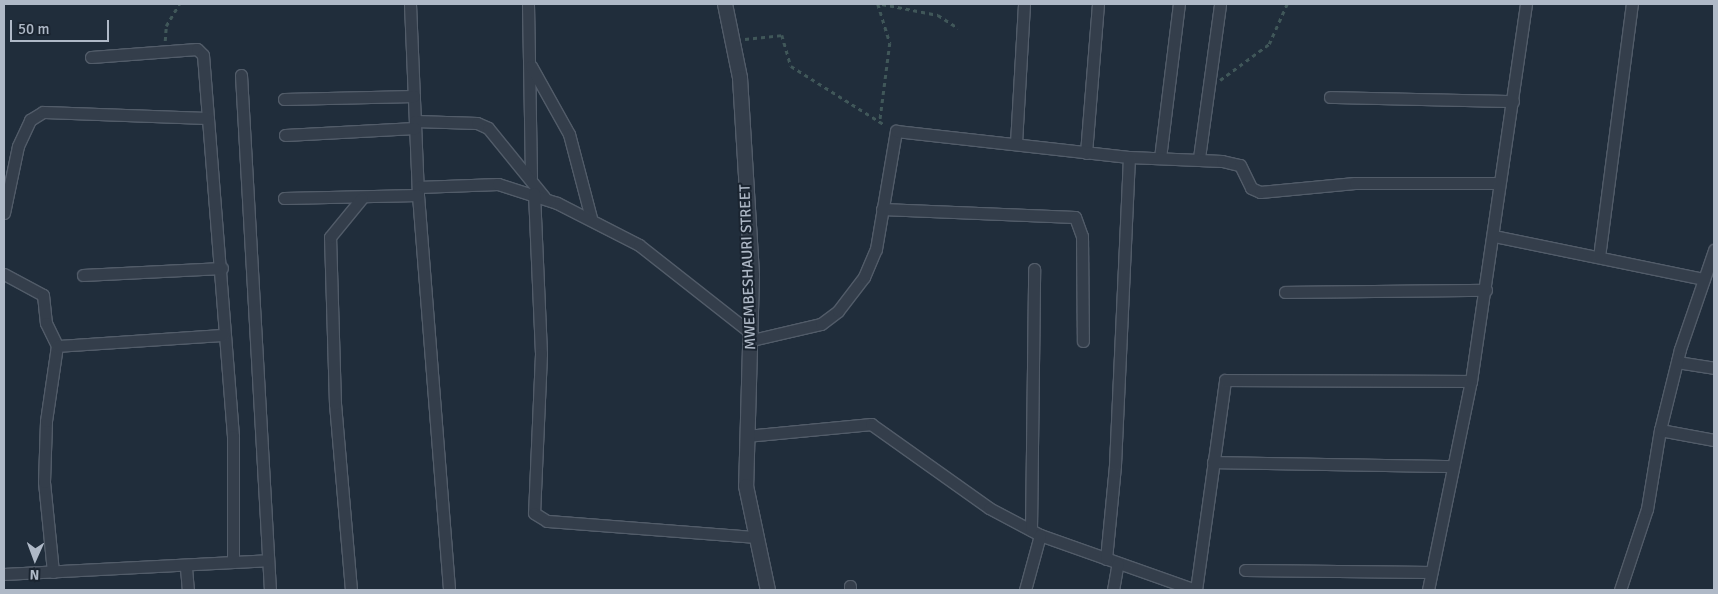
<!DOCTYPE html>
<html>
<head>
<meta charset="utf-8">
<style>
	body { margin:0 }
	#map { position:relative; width:1718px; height:594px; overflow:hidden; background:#202d3b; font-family:Signika,sans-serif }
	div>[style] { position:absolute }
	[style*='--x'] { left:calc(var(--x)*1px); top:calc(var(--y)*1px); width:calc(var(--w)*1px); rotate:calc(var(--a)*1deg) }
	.path>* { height:2.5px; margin-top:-1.25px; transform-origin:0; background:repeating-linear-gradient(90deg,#405759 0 4px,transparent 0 8px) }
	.roads { filter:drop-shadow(1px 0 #525c69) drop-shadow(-1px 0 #525c69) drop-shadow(0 1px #525c69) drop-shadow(0 -1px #525c69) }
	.minor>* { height:11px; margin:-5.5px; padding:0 5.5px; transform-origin:5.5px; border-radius:5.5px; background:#343e4b }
	.tertiary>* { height:14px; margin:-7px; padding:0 7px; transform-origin:7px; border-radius:7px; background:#343e4b }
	span { translate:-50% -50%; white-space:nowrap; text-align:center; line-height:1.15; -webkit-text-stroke:4px #1a2430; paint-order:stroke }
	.street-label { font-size:15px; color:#afb9c7 }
	.frame { position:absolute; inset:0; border:5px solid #afb9c7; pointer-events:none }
	.north { position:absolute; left:10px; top:534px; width:50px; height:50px; -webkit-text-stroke:4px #1a2430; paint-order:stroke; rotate:182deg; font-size:14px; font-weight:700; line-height:20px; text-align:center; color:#afb9c7 }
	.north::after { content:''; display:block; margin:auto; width:18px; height:22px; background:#afb9c7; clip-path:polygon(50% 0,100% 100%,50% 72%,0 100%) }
	.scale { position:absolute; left:10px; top:20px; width:99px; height:22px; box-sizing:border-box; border:2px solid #afb9c7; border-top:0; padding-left:6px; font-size:15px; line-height:18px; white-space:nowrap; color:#afb9c7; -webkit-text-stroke:4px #1a2430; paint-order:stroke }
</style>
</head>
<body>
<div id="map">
	<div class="path">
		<div style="--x:878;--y:4;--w:41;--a:72.9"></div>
		<div style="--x:890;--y:43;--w:79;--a:97.3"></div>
		<div style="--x:882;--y:4;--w:57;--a:11.1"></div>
		<div style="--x:938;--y:15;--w:24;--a:33"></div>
		<div style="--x:745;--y:39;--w:37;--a:-6"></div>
		<div style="--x:782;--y:35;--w:32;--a:74"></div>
		<div style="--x:791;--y:66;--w:111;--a:32.1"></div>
		<div style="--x:165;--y:41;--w:15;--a:-86"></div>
		<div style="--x:166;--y:26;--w:26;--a:-59"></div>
		<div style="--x:1220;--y:80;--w:61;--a:-36.3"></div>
		<div style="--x:1269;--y:44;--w:44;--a:-65.8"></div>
	</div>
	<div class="roads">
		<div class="minor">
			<div style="--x:410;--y:4;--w:191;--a:87.6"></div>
			<div style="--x:418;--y:195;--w:396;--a:85.5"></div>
			<div style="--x:528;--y:4;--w:173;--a:89"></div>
			<div style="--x:91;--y:57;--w:106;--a:-4.3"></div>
			<div style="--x:197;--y:49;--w:8;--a:45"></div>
			<div style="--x:203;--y:55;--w:382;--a:85.5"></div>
			<div style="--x:233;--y:436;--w:126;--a:90"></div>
			<div style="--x:531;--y:66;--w:78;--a:60.8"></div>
			<div style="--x:569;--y:134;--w:87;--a:75.3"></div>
			<div style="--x:241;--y:75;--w:516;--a:86.78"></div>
			<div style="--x:1330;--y:97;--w:183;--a:1.3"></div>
			<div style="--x:284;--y:99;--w:130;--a:-1.3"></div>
			<div style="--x:415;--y:121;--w:62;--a:1.8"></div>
			<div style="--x:477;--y:123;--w:12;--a:24"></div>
			<div style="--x:488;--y:128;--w:89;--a:50.9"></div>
			<div style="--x:285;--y:135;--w:130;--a:-3.1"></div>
			<div style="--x:1016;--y:143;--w:139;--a:-86.7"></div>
			<div style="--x:1086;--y:153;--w:149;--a:-85.4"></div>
			<div style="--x:1160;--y:158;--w:155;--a:-83"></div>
			<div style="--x:1199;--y:158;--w:155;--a:-82.2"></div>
			<div style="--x:418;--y:187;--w:80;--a:-2.1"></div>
			<div style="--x:498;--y:184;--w:62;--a:17.9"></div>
			<div style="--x:557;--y:203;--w:92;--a:27.1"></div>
			<div style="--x:639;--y:245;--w:144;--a:38.2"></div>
			<div style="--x:534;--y:193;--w:161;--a:87.5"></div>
			<div style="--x:541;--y:354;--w:159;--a:92.5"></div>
			<div style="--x:534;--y:513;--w:15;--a:32"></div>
			<div style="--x:547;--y:521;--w:208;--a:4.4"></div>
			<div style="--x:284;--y:198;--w:134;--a:-1.3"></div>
			<div style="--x:882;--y:209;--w:193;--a:2.4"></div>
			<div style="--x:1075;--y:217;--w:20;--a:70"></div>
			<div style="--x:1082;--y:236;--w:105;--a:89.5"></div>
			<div style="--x:4;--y:213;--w:68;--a:-78.2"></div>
			<div style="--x:18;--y:146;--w:29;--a:-65"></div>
			<div style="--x:30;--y:120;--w:15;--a:-32"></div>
			<div style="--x:43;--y:112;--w:165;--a:2.1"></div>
			<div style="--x:1494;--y:236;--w:214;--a:11.6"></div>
			<div style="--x:1599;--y:257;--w:255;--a:-82.6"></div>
			<div style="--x:4;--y:274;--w:44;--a:28.3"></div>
			<div style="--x:43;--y:295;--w:28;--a:84"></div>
			<div style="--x:46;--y:323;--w:25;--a:64"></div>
			<div style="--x:83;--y:275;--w:139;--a:-2.9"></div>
			<div style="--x:1285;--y:292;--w:201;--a:-0.6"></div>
			<div style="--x:752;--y:340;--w:71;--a:-13.1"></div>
			<div style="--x:821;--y:324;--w:21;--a:-37"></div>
			<div style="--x:838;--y:311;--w:43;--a:-52.6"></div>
			<div style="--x:864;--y:277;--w:30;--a:-67"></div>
			<div style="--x:876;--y:249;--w:120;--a:-80.4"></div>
			<div style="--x:896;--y:131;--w:234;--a:6.4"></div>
			<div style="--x:1129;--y:157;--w:93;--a:2.5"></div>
			<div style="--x:1222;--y:161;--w:18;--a:13"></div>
			<div style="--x:1240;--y:165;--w:25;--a:64"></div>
			<div style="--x:1251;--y:188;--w:10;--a:24"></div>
			<div style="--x:1260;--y:192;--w:95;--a:-5.4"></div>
			<div style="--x:1355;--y:183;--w:144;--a:0"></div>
			<div style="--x:1677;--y:362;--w:37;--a:9"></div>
			<div style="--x:1660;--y:430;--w:55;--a:10.5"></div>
			<div style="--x:746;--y:436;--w:126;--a:-5.5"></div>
			<div style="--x:871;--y:424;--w:145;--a:35.4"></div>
			<div style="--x:989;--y:508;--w:58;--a:27.9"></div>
			<div style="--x:1040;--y:535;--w:164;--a:19.5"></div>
			<div style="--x:1213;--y:462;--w:240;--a:1"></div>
			<div style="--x:1031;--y:530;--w:261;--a:-89.3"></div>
			<div style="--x:1106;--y:559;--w:94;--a:-84.5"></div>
			<div style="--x:1115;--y:465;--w:308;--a:-87.4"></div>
			<div style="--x:186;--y:568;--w:22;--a:85"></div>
			<div style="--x:1245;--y:570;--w:186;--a:0.6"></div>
			<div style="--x:53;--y:572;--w:90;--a:-95.7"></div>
			<div style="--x:44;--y:482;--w:61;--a:-88.1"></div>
			<div style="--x:46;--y:421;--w:76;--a:-81.7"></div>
			<div style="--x:57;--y:346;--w:167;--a:-3.8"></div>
			<div style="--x:4;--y:574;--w:263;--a:-3"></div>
			<div style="--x:850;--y:586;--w:4;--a:90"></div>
			<div style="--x:351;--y:590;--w:187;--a:-94.9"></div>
			<div style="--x:335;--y:404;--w:167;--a:-91.7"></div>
			<div style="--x:330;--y:237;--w:50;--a:-50.6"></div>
			<div style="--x:1025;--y:590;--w:57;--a:-74.7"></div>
			<div style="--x:1113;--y:590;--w:27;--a:-80"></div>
			<div style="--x:1196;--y:590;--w:212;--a:-82.1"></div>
			<div style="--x:1225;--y:380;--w:246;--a:0.2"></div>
			<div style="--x:1428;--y:590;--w:213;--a:-78.4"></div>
			<div style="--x:1471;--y:381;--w:381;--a:-81.7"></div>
			<div style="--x:1620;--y:590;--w:85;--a:-71.6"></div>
			<div style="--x:1647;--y:509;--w:80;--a:-80.7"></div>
			<div style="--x:1660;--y:430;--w:83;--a:-76.1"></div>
			<div style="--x:1680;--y:349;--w:105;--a:-71"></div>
		</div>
		<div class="tertiary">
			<div style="--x:725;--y:4;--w:76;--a:78.5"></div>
			<div style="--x:740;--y:78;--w:198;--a:86.5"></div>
			<div style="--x:752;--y:276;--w:210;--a:91.6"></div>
			<div style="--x:746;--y:486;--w:106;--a:78.1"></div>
		</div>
	</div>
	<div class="street-label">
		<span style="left:748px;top:267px;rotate:-92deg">MWEMBESHAURI STREET</span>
	</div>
	<div class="frame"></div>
	<div class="north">N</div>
	<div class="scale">50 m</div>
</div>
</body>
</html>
